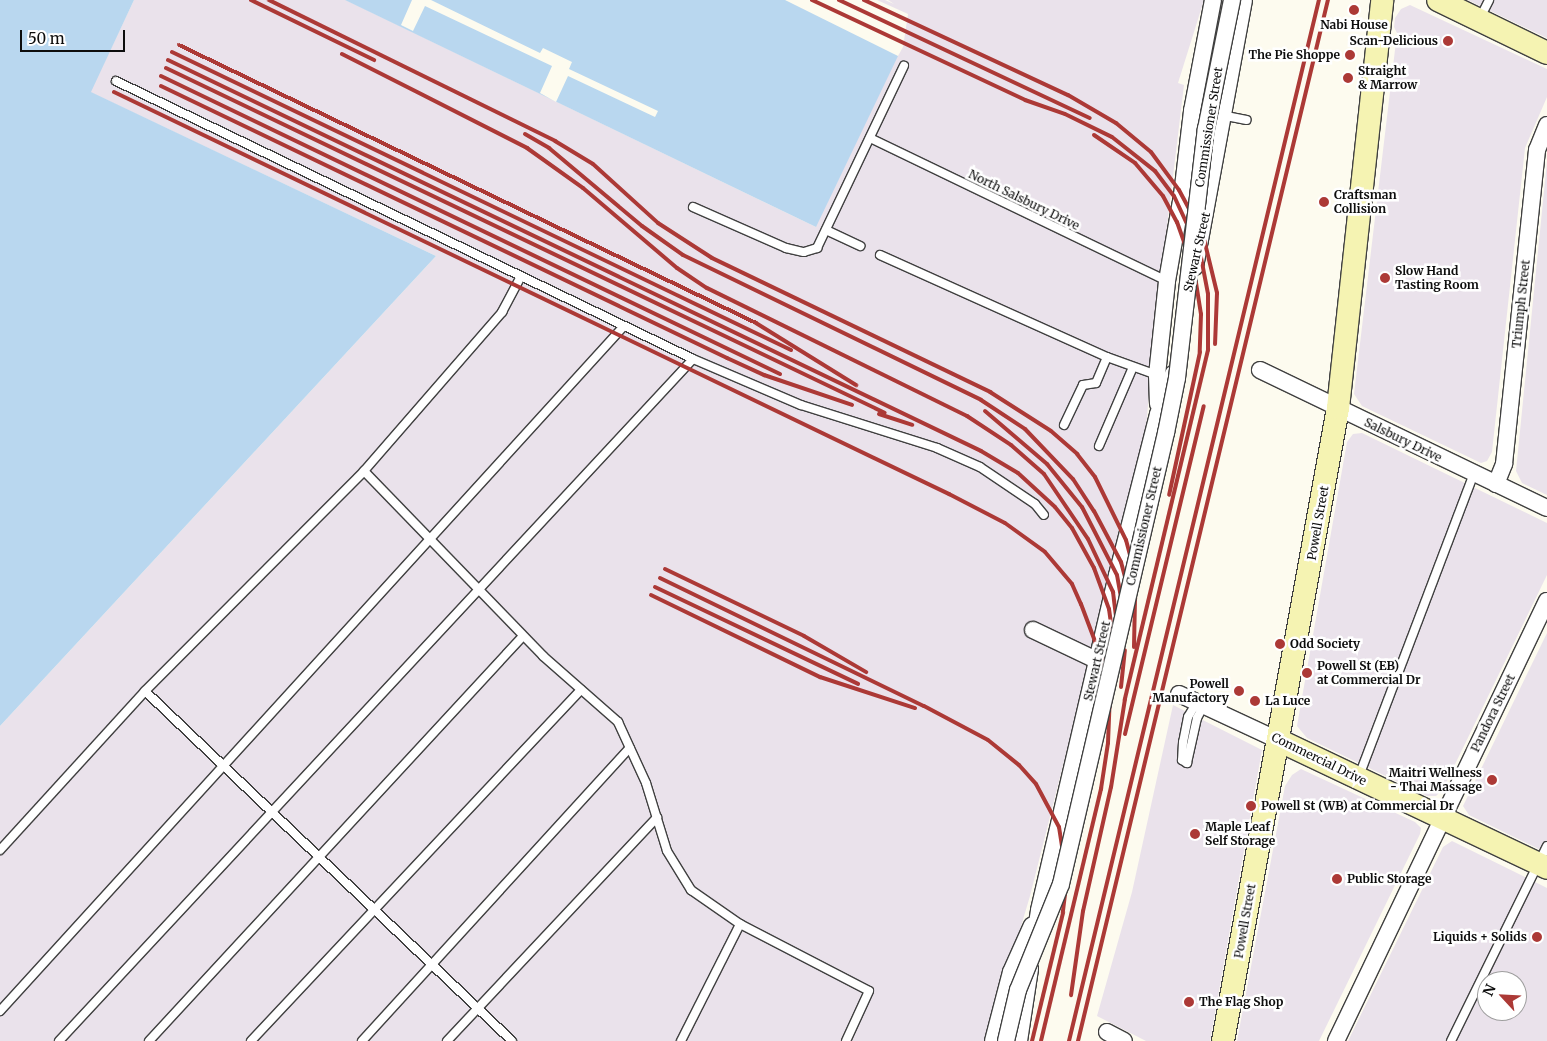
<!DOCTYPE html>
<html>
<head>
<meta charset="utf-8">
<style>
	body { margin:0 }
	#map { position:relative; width:1547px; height:1041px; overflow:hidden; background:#fdfbef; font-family:Merriweather,serif }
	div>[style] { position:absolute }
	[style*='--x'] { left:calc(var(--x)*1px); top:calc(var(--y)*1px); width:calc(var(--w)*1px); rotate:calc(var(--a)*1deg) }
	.industrial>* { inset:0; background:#eae2eb }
	.water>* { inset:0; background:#b9d7ef }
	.pier>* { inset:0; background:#fdfbef }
	.roads { filter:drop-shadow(1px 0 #404040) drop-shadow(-1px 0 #404040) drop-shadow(0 1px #404040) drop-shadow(0 -1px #404040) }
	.lane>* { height:8px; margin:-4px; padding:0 4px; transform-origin:4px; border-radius:4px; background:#fff }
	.street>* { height:16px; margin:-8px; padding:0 8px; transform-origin:8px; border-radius:8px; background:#fff }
	.secondary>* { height:22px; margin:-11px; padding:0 11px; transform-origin:11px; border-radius:11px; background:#f5f3b2 }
	.rail>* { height:4px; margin:-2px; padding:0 2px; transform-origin:2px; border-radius:2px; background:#ac3936 }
	.bridges { filter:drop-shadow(1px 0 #404040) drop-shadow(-1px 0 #404040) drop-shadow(0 1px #404040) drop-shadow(0 -1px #404040) }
	.street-bridge>* { height:16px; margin:-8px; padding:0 8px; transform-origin:8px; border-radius:8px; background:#fff }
	.dots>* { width:14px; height:14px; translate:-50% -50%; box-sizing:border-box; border:2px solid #fff; border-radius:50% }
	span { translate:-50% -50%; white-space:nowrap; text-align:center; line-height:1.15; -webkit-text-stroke:5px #fff; paint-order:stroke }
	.poi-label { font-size:12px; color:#0d0d0d; font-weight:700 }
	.right { translate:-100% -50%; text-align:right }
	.left { translate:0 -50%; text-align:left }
	.street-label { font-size:12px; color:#0d0d0d }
	.north { position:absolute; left:1477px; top:971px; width:50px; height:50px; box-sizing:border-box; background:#fff; border:1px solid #9e9e9e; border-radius:50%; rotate:295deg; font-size:14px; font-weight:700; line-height:20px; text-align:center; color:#0d0d0d }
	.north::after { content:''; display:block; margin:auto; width:18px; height:22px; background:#ac3936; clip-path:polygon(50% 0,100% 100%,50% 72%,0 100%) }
	.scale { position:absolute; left:20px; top:30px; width:105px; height:22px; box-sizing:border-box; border:2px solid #0d0d0d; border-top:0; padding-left:6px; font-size:15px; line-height:18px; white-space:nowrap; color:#0d0d0d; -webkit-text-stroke:4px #fff; paint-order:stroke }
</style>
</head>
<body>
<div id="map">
	<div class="industrial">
		<div style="clip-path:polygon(134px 0,346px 0,816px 227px,785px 0,885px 0,894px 4px,888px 0,1204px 0,1178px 83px,1184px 85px,1154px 334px,1145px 440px,1030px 896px,987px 1041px,0 1041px,0 726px,436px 256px,90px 92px)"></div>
		<div style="clip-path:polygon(1468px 0,1547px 0,1547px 38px,1478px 5px)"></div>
		<div style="clip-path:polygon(1410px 5px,1547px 69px,1547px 97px,1525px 148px,1492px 452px,1487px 461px,1481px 463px,1362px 406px,1354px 394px,1397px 33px,1394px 27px,1395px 18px,1401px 9px)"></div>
		<div style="clip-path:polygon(1547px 161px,1547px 495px,1522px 483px,1516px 471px)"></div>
		<div style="clip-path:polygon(1362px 433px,1547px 523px,1547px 575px,1443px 789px,1436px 796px,1427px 796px,1307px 738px,1297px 726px,1347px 442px,1353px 434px)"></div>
		<div style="clip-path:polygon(1547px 633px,1547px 853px,1469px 815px,1463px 806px)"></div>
		<div style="clip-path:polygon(1173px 705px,1262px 750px,1210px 1041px,1146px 1041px,1097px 1016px,1132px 892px)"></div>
		<div style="clip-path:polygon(1301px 769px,1415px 822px,1421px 828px,1420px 834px,1319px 1041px,1237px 1041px,1285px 786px,1292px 775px)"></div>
		<div style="clip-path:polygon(evenodd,1452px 841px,1547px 888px,1547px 1041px,1348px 1041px,1443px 847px,1452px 841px,1487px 981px,1517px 981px,1517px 1011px,1487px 1011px,1487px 981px)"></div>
	</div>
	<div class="water">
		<div style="clip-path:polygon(0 0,134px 0,91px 92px,436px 256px,0 726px)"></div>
		<div style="clip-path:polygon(345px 0,871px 0,906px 16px,898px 56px,816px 227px)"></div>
	</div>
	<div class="pier">
		<div style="clip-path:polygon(412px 0,431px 0,540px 53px,543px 48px,572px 62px,569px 69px,658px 111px,655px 117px,568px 76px,556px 102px,540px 93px,552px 66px,425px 6px,413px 31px,401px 25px)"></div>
		<div style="clip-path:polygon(785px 0,877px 0,908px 14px,903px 47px,898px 56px)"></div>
	</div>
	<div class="roads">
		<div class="lane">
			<div style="--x:1480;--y:18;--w:20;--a:-63"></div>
			<div style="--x:116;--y:81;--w:640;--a:25.72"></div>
			<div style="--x:693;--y:359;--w:117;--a:23.1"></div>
			<div style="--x:801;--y:405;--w:143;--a:17.5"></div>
			<div style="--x:937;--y:448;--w:47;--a:23.8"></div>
			<div style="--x:980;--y:467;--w:66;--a:33.9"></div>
			<div style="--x:1035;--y:504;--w:14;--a:51"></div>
			<div style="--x:1221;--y:115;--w:26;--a:11"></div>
			<div style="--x:870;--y:138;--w:330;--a:25.7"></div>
			<div style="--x:693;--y:207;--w:102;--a:23.8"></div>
			<div style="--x:786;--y:248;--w:18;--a:13"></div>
			<div style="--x:804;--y:252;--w:14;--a:-17"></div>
			<div style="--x:817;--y:248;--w:202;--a:-64.5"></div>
			<div style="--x:826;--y:230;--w:38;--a:25"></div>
			<div style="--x:880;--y:255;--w:249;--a:24.2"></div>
			<div style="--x:1107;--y:357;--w:53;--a:19.8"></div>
			<div style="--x:1064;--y:425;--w:44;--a:-64.6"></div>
			<div style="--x:1083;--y:385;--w:13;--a:-9"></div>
			<div style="--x:1096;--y:383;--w:28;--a:-67"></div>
			<div style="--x:1099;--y:446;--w:86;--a:-66.7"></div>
			<div style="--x:364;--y:471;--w:257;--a:45.9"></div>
			<div style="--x:543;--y:656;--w:100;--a:41.3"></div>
			<div style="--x:618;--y:722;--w:67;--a:65.3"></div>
			<div style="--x:646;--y:783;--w:71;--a:72.8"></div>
			<div style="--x:667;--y:851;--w:46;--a:58.4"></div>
			<div style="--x:691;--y:890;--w:60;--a:34.8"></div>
			<div style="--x:740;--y:924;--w:145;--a:27.4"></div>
			<div style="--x:869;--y:991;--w:55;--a:114.7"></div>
			<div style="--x:145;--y:691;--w:507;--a:43.64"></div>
			<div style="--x:1197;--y:702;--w:17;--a:121"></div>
			<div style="--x:1188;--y:717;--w:25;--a:101"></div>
			<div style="--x:1183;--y:742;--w:18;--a:93"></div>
			<div style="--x:1182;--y:760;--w:6;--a:31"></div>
			<div style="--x:1187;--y:763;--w:46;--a:-77.5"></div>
			<div style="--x:1197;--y:718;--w:15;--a:-62"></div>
			<div style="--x:1359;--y:776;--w:323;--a:-69.2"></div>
			<div style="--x:0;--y:850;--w:215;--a:-47.6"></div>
			<div style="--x:145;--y:691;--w:310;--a:-45.1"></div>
			<div style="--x:364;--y:471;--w:211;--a:-49"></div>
			<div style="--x:502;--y:312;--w:40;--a:-62"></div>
			<div style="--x:0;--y:1011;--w:925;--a:-47.67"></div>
			<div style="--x:59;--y:1041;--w:931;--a:-47.09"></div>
			<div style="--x:149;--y:1041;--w:551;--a:-47.28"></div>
			<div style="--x:251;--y:1041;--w:482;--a:-46.8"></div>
			<div style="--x:362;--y:1041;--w:397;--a:-47.6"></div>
			<div style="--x:447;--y:1041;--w:307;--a:-46.8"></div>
			<div style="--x:681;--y:1041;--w:131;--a:-63.2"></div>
			<div style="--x:1451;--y:1041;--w:217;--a:-63.8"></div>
		</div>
		<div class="street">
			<div style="--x:1195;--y:267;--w:271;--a:-79.6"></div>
			<div style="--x:1260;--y:370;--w:318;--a:25.7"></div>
			<div style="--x:1158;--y:404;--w:29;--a:-92"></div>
			<div style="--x:1157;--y:375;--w:95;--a:-83.9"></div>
			<div style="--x:1167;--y:281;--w:87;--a:-80.1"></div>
			<div style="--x:1182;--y:195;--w:85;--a:-83.2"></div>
			<div style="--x:1192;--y:111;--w:113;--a:-79.3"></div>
			<div style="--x:1496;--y:484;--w:22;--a:-68"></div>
			<div style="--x:1504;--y:464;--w:316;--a:-84"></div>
			<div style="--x:1537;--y:150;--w:27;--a:-68"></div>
			<div style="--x:1033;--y:630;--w:70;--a:25.5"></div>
			<div style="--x:1179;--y:694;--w:109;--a:24.9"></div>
			<div style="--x:1034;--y:942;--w:32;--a:-81"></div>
			<div style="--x:1039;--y:910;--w:344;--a:-76.9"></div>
			<div style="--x:1117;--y:575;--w:166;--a:-75.7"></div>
			<div style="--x:1158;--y:414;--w:43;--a:-69.4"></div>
			<div style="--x:1107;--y:1032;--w:19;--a:28"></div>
			<div style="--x:993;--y:1041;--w:71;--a:-75.4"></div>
			<div style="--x:1011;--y:972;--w:51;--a:-65.9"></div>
			<div style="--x:1019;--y:1041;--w:73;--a:-81.3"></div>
			<div style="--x:1336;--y:1041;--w:488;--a:-64.4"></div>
		</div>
		<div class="secondary">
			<div style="--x:1438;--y:0;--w:121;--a:25.9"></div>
			<div style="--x:1278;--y:740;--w:298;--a:25.4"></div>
			<div style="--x:1223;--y:1041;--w:643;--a:-79.7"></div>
			<div style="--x:1338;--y:408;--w:410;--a:-83.8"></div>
		</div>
	</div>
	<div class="rail">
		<div style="--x:251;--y:0;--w:137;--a:26"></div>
		<div style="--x:269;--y:0;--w:319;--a:26.2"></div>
		<div style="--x:555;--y:141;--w:44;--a:31.2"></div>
		<div style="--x:593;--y:164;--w:88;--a:42.2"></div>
		<div style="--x:658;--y:223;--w:64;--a:32.9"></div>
		<div style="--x:712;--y:258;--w:309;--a:25.7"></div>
		<div style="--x:990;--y:392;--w:72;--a:32.6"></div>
		<div style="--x:1051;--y:431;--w:35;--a:41"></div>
		<div style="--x:1077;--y:454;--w:29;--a:52"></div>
		<div style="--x:1095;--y:477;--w:70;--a:63.8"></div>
		<div style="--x:1126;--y:540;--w:23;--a:75"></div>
		<div style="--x:1132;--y:562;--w:37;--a:85"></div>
		<div style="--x:1135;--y:599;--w:48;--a:91.2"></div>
		<div style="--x:812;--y:0;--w:235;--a:25.1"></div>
		<div style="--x:1025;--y:100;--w:42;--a:19.3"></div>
		<div style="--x:1065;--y:114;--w:52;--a:26.1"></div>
		<div style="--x:1112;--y:137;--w:55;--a:38.3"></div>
		<div style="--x:1155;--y:171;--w:31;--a:53"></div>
		<div style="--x:1174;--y:196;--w:62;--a:65.1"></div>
		<div style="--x:1200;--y:252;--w:43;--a:79.2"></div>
		<div style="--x:1208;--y:294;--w:56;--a:90"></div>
		<div style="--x:1208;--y:350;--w:359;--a:103.4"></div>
		<div style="--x:1125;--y:699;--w:89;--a:99"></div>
		<div style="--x:1111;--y:787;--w:127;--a:102.7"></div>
		<div style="--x:1083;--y:911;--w:85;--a:98.1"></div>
		<div style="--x:839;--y:0;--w:277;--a:25.2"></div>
		<div style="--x:864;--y:0;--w:225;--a:25"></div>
		<div style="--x:1068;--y:95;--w:56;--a:30.3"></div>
		<div style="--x:1116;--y:123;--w:45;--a:39.6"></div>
		<div style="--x:1151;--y:152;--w:47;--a:53.6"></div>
		<div style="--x:1179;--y:190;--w:51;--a:61.9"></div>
		<div style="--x:1203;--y:235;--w:60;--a:76.4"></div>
		<div style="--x:1217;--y:293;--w:51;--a:92.2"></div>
		<div style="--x:179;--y:45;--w:640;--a:25.72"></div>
		<div style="--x:756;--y:323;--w:118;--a:31.8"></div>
		<div style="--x:172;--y:52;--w:687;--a:25.71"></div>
		<div style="--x:342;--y:54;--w:208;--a:26.9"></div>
		<div style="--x:527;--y:148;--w:69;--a:35.5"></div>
		<div style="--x:583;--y:188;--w:123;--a:40.4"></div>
		<div style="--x:677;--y:268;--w:36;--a:34"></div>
		<div style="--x:707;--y:288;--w:290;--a:26.2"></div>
		<div style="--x:967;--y:416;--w:53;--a:33.4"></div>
		<div style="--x:1011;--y:445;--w:44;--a:41.3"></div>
		<div style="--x:1044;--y:474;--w:78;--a:55.9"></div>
		<div style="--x:1088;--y:539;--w:59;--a:64.7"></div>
		<div style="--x:1113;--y:592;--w:65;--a:83"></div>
		<div style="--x:168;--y:60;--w:902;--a:25.68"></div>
		<div style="--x:981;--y:451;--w:43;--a:30.7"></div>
		<div style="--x:1018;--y:473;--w:50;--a:42.6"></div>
		<div style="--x:1055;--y:507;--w:27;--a:51"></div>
		<div style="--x:1072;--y:528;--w:46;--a:61.2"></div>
		<div style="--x:1094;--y:568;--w:44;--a:69.9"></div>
		<div style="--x:1109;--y:609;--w:36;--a:82"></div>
		<div style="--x:1114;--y:645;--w:43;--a:90"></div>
		<div style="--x:166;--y:68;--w:797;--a:25.63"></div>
		<div style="--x:161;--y:76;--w:687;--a:25.71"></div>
		<div style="--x:161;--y:86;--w:628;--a:25.67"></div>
		<div style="--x:727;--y:358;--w:41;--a:24.7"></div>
		<div style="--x:764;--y:375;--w:93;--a:18.8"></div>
		<div style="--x:114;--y:92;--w:927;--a:25.71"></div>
		<div style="--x:949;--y:494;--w:63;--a:27.4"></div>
		<div style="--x:1005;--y:523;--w:49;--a:35.9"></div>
		<div style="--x:1045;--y:552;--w:42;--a:49.8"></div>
		<div style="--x:1072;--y:584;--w:22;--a:66"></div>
		<div style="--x:1081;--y:604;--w:74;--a:69.4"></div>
		<div style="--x:1107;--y:673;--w:20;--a:81"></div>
		<div style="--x:1110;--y:693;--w:50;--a:92.3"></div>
		<div style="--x:1108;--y:743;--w:47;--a:98.7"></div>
		<div style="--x:1101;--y:789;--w:259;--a:103.4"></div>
		<div style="--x:525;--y:134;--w:28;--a:30"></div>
		<div style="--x:549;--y:148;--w:121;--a:40"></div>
		<div style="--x:642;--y:226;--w:50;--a:35.3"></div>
		<div style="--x:683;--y:255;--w:331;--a:25.9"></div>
		<div style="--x:981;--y:400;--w:53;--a:33.4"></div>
		<div style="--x:1025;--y:429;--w:69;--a:46.2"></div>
		<div style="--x:1073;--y:479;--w:38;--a:57"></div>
		<div style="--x:1094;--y:511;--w:58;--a:62.1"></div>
		<div style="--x:1121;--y:562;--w:35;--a:75"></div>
		<div style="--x:1094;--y:135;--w:50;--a:34.3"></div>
		<div style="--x:1135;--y:163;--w:43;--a:49.7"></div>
		<div style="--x:1163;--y:196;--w:30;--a:62"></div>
		<div style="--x:1177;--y:222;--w:51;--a:70.5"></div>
		<div style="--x:1194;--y:270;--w:45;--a:81"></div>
		<div style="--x:1201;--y:314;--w:38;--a:92"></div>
		<div style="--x:1200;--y:352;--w:146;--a:102.2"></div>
		<div style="--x:985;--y:411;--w:82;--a:40.5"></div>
		<div style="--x:1047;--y:464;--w:55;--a:50.9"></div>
		<div style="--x:1082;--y:507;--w:76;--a:62.8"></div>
		<div style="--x:1117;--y:575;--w:46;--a:79.9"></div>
		<div style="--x:879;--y:414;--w:35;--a:18"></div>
		<div style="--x:665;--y:569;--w:154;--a:25.7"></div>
		<div style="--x:804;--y:636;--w:72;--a:30.1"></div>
		<div style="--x:660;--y:578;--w:293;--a:25.9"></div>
		<div style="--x:924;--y:706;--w:72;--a:28"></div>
		<div style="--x:988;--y:740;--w:40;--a:39"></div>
		<div style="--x:1019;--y:765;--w:25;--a:48"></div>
		<div style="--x:1036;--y:784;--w:49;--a:61.9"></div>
		<div style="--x:1059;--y:827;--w:52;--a:81.1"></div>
		<div style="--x:1067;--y:878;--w:35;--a:97"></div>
		<div style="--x:1063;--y:913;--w:132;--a:103.6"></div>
		<div style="--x:655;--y:587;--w:225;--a:25.5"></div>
		<div style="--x:651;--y:595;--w:188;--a:25.9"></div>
		<div style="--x:820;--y:677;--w:100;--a:18.1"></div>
		<div style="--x:1121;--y:687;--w:37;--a:-84"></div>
		<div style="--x:1125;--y:734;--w:337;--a:-76.5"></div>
		<div style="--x:1069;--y:1041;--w:1071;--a:-76.5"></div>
		<div style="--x:1078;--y:1041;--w:1071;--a:-76.5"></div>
	</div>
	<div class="bridges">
		<div class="street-bridge">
			<div style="--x:1006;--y:1041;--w:52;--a:-76.8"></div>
			<div style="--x:1018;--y:990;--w:114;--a:-67.9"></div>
			<div style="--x:1061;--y:884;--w:463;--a:-76.9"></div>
			<div style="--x:1166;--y:433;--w:56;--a:-78.7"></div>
			<div style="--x:1177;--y:378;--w:251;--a:-83.4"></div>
			<div style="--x:1206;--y:129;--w:132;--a:-78.6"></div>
		</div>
	</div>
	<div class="dots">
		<div style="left:1354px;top:10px;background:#ac3936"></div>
		<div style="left:1448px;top:41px;background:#ac3936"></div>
		<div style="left:1350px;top:55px;background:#ac3936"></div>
		<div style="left:1348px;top:78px;background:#ac3936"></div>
		<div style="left:1324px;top:202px;background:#ac3936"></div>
		<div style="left:1385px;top:278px;background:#ac3936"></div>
		<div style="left:1280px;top:644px;background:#ac3936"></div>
		<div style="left:1307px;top:673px;background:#ac3936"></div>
		<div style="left:1239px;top:691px;background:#ac3936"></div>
		<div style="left:1255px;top:701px;background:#ac3936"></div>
		<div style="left:1492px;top:780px;background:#ac3936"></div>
		<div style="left:1251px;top:806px;background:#ac3936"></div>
		<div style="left:1195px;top:834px;background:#ac3936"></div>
		<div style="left:1337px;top:879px;background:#ac3936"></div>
		<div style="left:1537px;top:937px;background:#ac3936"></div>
		<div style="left:1189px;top:1002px;background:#ac3936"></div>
	</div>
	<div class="poi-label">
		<span style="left:1354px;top:25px">Nabi House</span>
		<span class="right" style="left:1438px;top:41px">Scan-Delicious</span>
		<span class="right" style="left:1340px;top:55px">The Pie Shoppe</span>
		<span class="left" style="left:1358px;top:78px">Straight<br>&amp; Marrow</span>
		<span class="left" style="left:1334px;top:202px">Craftsman<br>Collision</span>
		<span class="left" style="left:1395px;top:278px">Slow Hand<br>Tasting Room</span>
		<span class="left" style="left:1290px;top:644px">Odd Society</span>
		<span class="left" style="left:1317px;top:673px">Powell St (EB)<br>at Commercial Dr</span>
		<span class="right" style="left:1229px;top:691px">Powell<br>Manufactory</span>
		<span class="left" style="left:1265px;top:701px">La Luce</span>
		<span class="right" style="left:1482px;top:780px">Maitri Wellness<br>- Thai Massage</span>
		<span class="left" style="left:1261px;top:806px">Powell St (WB) at Commercial Dr</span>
		<span class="left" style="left:1205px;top:834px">Maple Leaf<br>Self Storage</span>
		<span class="left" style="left:1347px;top:879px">Public Storage</span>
		<span class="right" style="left:1527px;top:937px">Liquids + Solids</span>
		<span class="left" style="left:1199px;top:1002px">The Flag Shop</span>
	</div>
	<div class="street-label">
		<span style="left:1209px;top:127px;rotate:-81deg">Commissioner Street</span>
		<span style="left:1024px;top:200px;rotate:26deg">North Salsbury Drive</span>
		<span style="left:1197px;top:252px;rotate:-77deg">Stewart Street</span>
		<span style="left:1521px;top:304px;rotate:-84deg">Triumph Street</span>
		<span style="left:1403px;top:440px;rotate:26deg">Salsbury Drive</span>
		<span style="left:1318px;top:523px;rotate:-80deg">Powell Street</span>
		<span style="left:1144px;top:526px;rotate:-77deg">Commissioner Street</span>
		<span style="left:1097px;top:661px;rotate:-77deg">Stewart Street</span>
		<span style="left:1493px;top:713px;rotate:-64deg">Pandora Street</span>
		<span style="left:1319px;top:759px;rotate:26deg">Commercial Drive</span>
		<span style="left:1245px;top:921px;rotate:-80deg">Powell Street</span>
	</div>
	<div class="north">N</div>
	<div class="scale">50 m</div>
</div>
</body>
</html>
